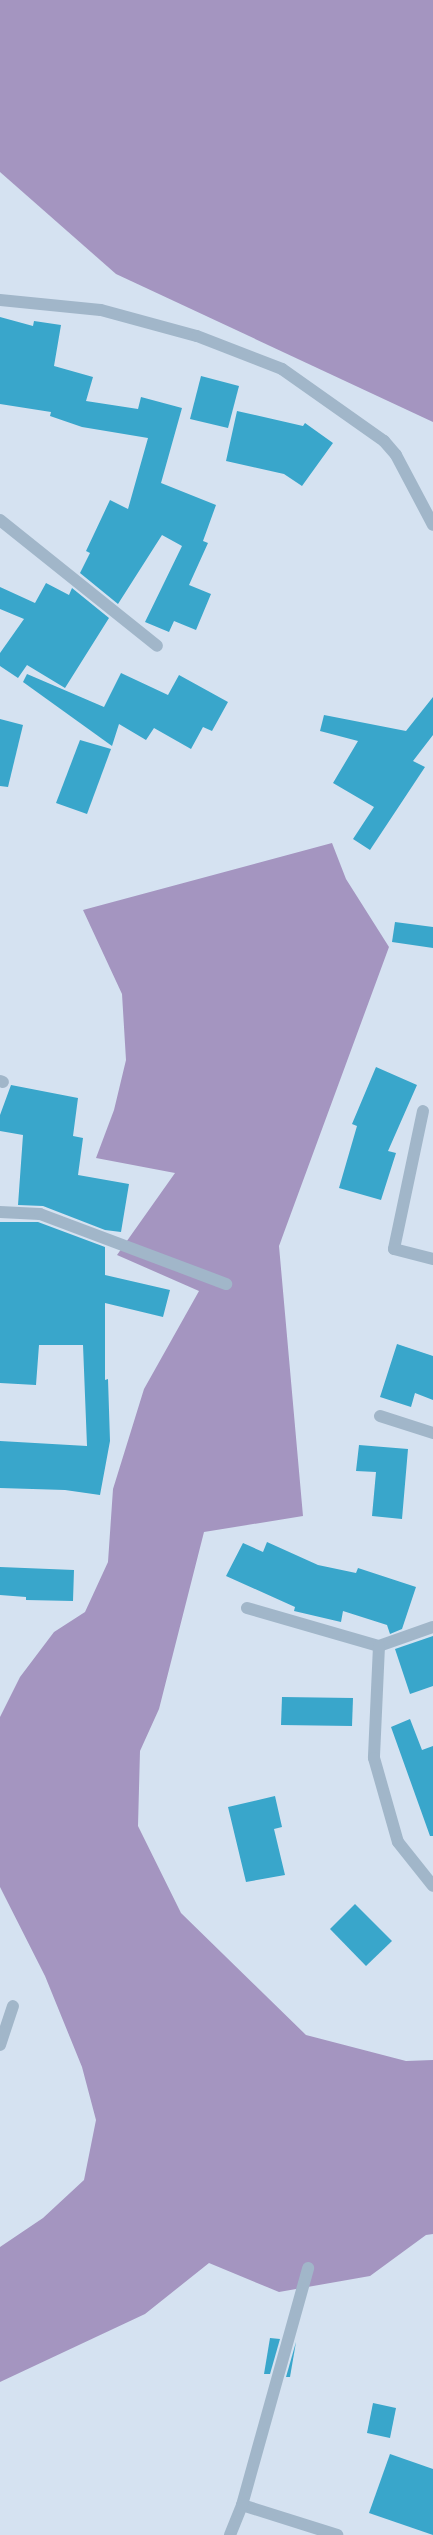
<!DOCTYPE html>
<html>
<head>
<meta charset="utf-8">
<style>
	body { margin:0 }
	#map { position:relative; width:433px; height:2535px; overflow:hidden; background:#d5e2f1; font-family:"Public Sans",sans-serif }
	div>[style] { position:absolute }
	[style*='--x'] { left:calc(var(--x)*1px); top:calc(var(--y)*1px); width:calc(var(--w)*1px); rotate:calc(var(--a)*1deg) }
	.green>* { inset:0; background:#a495c0 }
	.building>* { inset:0; background:#39a6cb }
	.minor>* { height:12px; margin:-6px; padding:0 6px; transform-origin:6px; border-radius:6px; background:#a1b6c9 }
	span { translate:-50% -50%; white-space:nowrap; text-align:center; line-height:1.15; -webkit-text-stroke:5px #e1ecf9; paint-order:stroke }
</style>
</head>
<body>
<div id="map">
	<div class="green">
		<div style="clip-path:polygon(0 0,433px 0,433px 422px,116px 274px,0 172px)"></div>
		<div style="clip-path:polygon(332px 843px,346px 879px,389px 947px,279px 1246px,303px 1516px,204px 1532px,159px 1709px,140px 1751px,138px 1826px,181px 1913px,306px 2035px,406px 2061px,433px 2060px,433px 2234px,426px 2235px,370px 2276px,279px 2292px,209px 2263px,145px 2314px,0 2382px,0 2247px,43px 2218px,84px 2180px,96px 2120px,82px 2067px,45px 1976px,0 1887px,0 1717px,20px 1677px,54px 1632px,85px 1612px,108px 1562px,113px 1489px,144px 1389px,199px 1291px,117px 1255px,175px 1173px,96px 1158px,114px 1110px,126px 1060px,122px 994px,83px 910px)"></div>
	</div>
	<div class="building">
		<div style="clip-path:polygon(0 317px,33px 326px,34px 321px,61px 325px,54px 366px,93px 377px,86px 401px,138px 409px,141px 397px,182px 408px,161px 483px,216px 505px,203px 541px,208px 543px,189px 585px,211px 594px,196px 630px,174px 621px,169px 632px,145px 622px,182px 546px,162px 535px,118px 604px,80px 573px,90px 553px,86px 551px,110px 500px,128px 509px,148px 438px,82px 427px,50px 416px,51px 412px,0 404px)"></div>
		<div style="clip-path:polygon(201px 376px,239px 386px,228px 428px,190px 419px)"></div>
		<div style="clip-path:polygon(237px 411px,303px 426px,305px 423px,333px 443px,302px 486px,284px 474px,226px 461px)"></div>
		<div style="clip-path:polygon(46px 583px,69px 595px,72px 588px,109px 618px,65px 688px,27px 665px,18px 678px,0 666px,0 653px,24px 619px,0 609px,0 587px,35px 603px)"></div>
		<div style="clip-path:polygon(121px 673px,168px 695px,179px 675px,228px 702px,212px 731px,203px 727px,191px 749px,154px 728px,146px 740px,119px 724px,112px 746px,23px 682px,27px 674px,104px 707px)"></div>
		<div style="clip-path:polygon(433px 697px,433px 735px,413px 761px,425px 767px,370px 850px,353px 839px,374px 807px,333px 783px,358px 741px,320px 731px,324px 715px,406px 731px)"></div>
		<div style="clip-path:polygon(0 719px,23px 725px,8px 787px,0 786px)"></div>
		<div style="clip-path:polygon(80px 740px,111px 749px,87px 814px,56px 803px)"></div>
		<div style="clip-path:polygon(395px 922px,433px 927px,433px 948px,392px 942px)"></div>
		<div style="clip-path:polygon(376px 1067px,417px 1085px,388px 1151px,396px 1153px,381px 1200px,339px 1188px,357px 1126px,352px 1124px)"></div>
		<div style="clip-path:polygon(11px 1085px,78px 1098px,73px 1136px,83px 1138px,78px 1175px,129px 1184px,121px 1232px,105px 1230px,43px 1206px,18px 1205px,23px 1135px,0 1131px,0 1115px)"></div>
		<div style="clip-path:polygon(0 1222px,38px 1222px,105px 1247px,105px 1275px,170px 1290px,163px 1317px,105px 1303px,105px 1380px,108px 1379px,110px 1441px,100px 1495px,65px 1490px,0 1488px,0 1441px,87px 1446px,83px 1345px,39px 1345px,36px 1385px,0 1383px)"></div>
		<div style="clip-path:polygon(397px 1344px,433px 1356px,433px 1400px,415px 1393px,411px 1407px,380px 1397px)"></div>
		<div style="clip-path:polygon(359px 1445px,408px 1449px,402px 1519px,372px 1516px,376px 1472px,356px 1471px)"></div>
		<div style="clip-path:polygon(267px 1542px,318px 1565px,356px 1573px,358px 1568px,416px 1587px,402px 1629px,390px 1634px,387px 1625px,343px 1611px,341px 1622px,294px 1611px,295px 1607px,226px 1576px,243px 1543px,263px 1552px)"></div>
		<div style="clip-path:polygon(0 1567px,74px 1570px,73px 1601px,26px 1600px,26px 1597px,0 1595px)"></div>
		<div style="clip-path:polygon(433px 1636px,433px 1686px,410px 1694px,395px 1649px)"></div>
		<div style="clip-path:polygon(282px 1697px,353px 1698px,352px 1726px,281px 1725px)"></div>
		<div style="clip-path:polygon(410px 1719px,422px 1750px,433px 1746px,433px 1836px,430px 1836px,391px 1727px)"></div>
		<div style="clip-path:polygon(275px 1796px,282px 1827px,274px 1829px,285px 1875px,246px 1882px,228px 1807px)"></div>
		<div style="clip-path:polygon(355px 1904px,392px 1941px,366px 1966px,330px 1929px)"></div>
		<div style="clip-path:polygon(270px 2338px,280px 2339px,270px 2374px,264px 2374px)"></div>
		<div style="clip-path:polygon(296px 2342px,290px 2377px,286px 2377px)"></div>
		<div style="clip-path:polygon(373px 2403px,396px 2408px,390px 2438px,367px 2433px)"></div>
		<div style="clip-path:polygon(390px 2454px,433px 2469px,433px 2535px,369px 2513px)"></div>
	</div>
	<div class="minor">
		<div style="--x:0;--y:300;--w:101;--a:5.7"></div>
		<div style="--x:101;--y:310;--w:99;--a:15.2"></div>
		<div style="--x:197;--y:336;--w:91;--a:21.2"></div>
		<div style="--x:282;--y:369;--w:125;--a:35.2"></div>
		<div style="--x:384;--y:441;--w:18;--a:49"></div>
		<div style="--x:396;--y:455;--w:79;--a:62.1"></div>
		<div style="--x:0;--y:520;--w:201;--a:38.7"></div>
		<div style="--x:0;--y:1081;--w:3;--a:18"></div>
		<div style="--x:423;--y:1111;--w:141;--a:101.9"></div>
		<div style="--x:394;--y:1249;--w:40;--a:14.4"></div>
		<div style="--x:0;--y:1212;--w:40;--a:2.9"></div>
		<div style="--x:40;--y:1214;--w:199;--a:20.6"></div>
		<div style="--x:380;--y:1416;--w:56;--a:17.8"></div>
		<div style="--x:247;--y:1608;--w:137;--a:16.1"></div>
		<div style="--x:433;--y:1627;--w:57;--a:160.6"></div>
		<div style="--x:379;--y:1646;--w:112;--a:92.6"></div>
		<div style="--x:374;--y:1758;--w:87;--a:74.1"></div>
		<div style="--x:398;--y:1842;--w:56;--a:51.5"></div>
		<div style="--x:0;--y:2045;--w:41;--a:-71.6"></div>
		<div style="--x:242;--y:2505;--w:100;--a:17.5"></div>
		<div style="--x:230;--y:2535;--w:32;--a:-68"></div>
		<div style="--x:242;--y:2505;--w:246;--a:-74.4"></div>
	</div>
</div>
</body>
</html>
